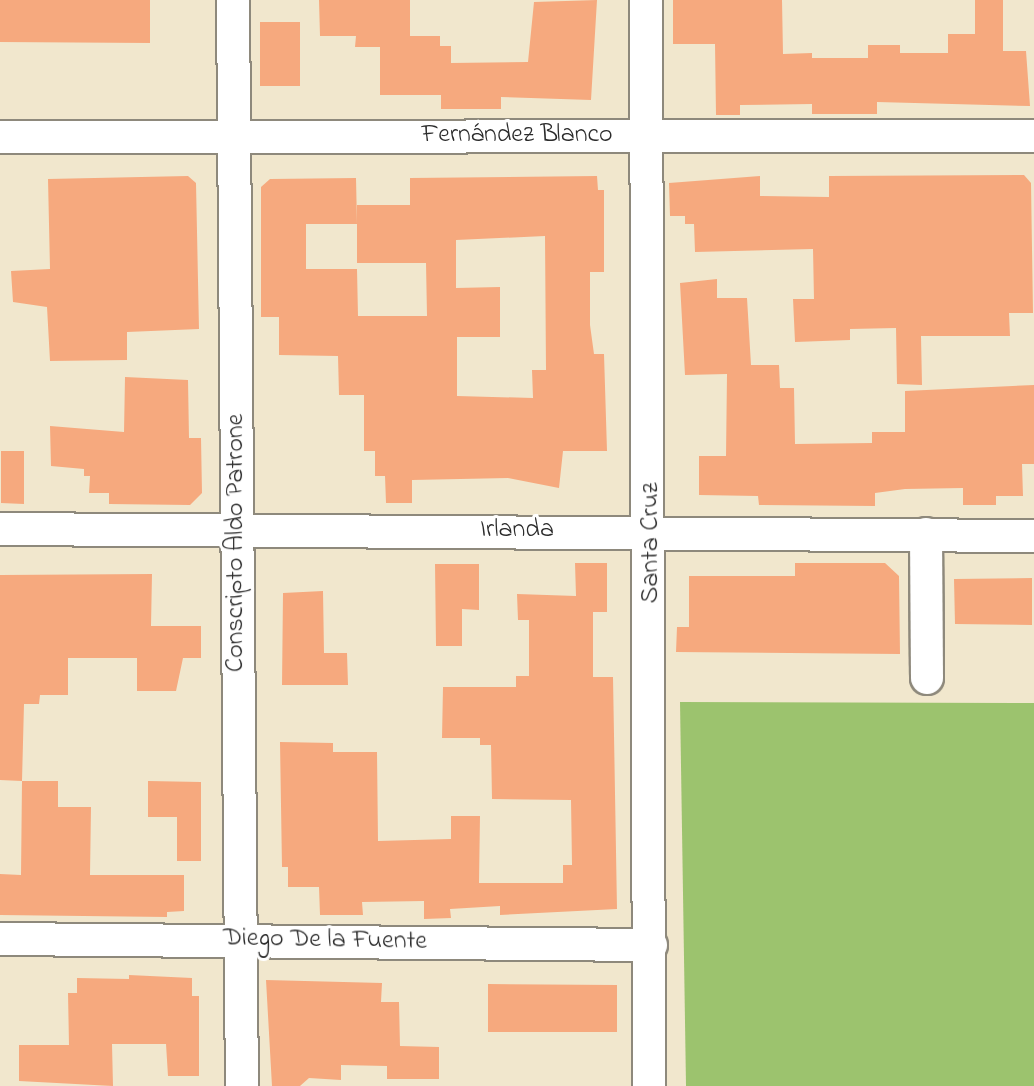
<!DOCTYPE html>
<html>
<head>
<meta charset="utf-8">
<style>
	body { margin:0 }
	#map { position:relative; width:1034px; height:1086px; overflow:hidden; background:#f1e7cd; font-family:"Indie Flower",sans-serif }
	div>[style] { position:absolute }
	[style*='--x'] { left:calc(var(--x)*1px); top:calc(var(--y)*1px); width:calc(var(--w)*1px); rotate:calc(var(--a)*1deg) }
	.green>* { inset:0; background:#9cc36e }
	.building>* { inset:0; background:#f6a97e }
	.roads { filter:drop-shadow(2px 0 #8e897c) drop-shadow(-2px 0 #8e897c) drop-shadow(0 2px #8e897c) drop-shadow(0 -2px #8e897c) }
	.minor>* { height:32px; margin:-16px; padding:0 16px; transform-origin:16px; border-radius:16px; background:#fff }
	span { translate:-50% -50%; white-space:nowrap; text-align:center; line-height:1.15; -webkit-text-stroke:6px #fff; paint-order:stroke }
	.street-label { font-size:26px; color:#2b2b2b }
</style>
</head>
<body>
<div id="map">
	<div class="green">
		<div style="clip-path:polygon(680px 702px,1034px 703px,1034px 1086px,686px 1086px)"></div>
	</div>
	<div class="building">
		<div style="clip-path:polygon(0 0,150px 0,150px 43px,0 42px)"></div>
		<div style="clip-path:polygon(319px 0,410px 0,410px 36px,440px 36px,440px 46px,451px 46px,451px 63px,528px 62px,534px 2px,597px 0,591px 100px,501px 97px,501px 109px,441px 109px,441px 95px,380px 95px,380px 47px,355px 47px,356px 36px,320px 36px)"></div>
		<div style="clip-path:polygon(673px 0,782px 0,783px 54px,812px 53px,812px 58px,868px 58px,868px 45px,900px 45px,900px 53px,948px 53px,948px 34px,975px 34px,975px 0,1003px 0,1003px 51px,1026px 51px,1030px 106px,877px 102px,877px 114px,812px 114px,812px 104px,740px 105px,740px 115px,716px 115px,715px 44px,673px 44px)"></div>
		<div style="clip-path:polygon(260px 22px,300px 22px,300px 86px,260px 86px)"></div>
		<div style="clip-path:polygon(1024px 175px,1031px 183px,1033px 313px,1009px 313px,1010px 336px,921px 336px,922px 385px,897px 384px,896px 328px,850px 329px,850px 340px,795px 342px,793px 299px,814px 299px,813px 249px,695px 252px,694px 224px,685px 224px,685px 216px,670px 216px,669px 183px,760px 176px,760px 196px,829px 197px,829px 176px)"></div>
		<div style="clip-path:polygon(188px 176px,196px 183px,199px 329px,127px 332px,127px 360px,50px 361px,47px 307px,13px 302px,11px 271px,50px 269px,48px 179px)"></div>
		<div style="clip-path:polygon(evenodd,597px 176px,598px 190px,604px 190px,604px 272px,590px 272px,590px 325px,594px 354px,604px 354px,607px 451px,563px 451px,559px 488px,508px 478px,412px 480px,412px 503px,386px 503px,385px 476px,375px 476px,375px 451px,364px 451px,364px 395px,339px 395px,338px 356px,279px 355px,279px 317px,261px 317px,261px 187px,270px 179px,356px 178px,357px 224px,306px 224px,306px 269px,357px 269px,358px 316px,427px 316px,426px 263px,357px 263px,357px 205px,410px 205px,410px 178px,597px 176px,545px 236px,546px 370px,532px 370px,533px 398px,457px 396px,457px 337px,500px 337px,500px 287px,456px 288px,456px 240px,545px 236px)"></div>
		<div style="clip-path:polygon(717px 279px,717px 298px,747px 298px,751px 365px,779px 365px,780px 388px,794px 388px,795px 444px,872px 443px,872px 432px,905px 432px,905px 391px,1034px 385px,1034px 464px,1022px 464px,1023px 496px,996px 496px,996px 505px,963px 505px,963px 488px,905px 489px,875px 493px,875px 506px,759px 505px,758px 496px,699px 495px,699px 456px,726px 456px,727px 374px,685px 375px,680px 283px)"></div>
		<div style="clip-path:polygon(125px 377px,188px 380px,189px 438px,201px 438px,202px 493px,190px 505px,109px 504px,109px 493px,89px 493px,90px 476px,84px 476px,84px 469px,51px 466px,50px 426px,124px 432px)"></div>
		<div style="clip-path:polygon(1px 451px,24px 451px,24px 504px,1px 503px)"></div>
		<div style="clip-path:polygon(575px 563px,607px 563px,607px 612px,593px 612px,593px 677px,613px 677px,617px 909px,500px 915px,500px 906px,450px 909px,451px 918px,424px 919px,424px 901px,362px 902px,363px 915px,320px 915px,319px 887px,288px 887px,288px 867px,282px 867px,280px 742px,333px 743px,333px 752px,377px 752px,378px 841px,451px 839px,451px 816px,480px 816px,479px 883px,563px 883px,563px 865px,572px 865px,571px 800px,492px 799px,491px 745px,480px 745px,480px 738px,442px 738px,443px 687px,516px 687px,516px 676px,529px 676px,529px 620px,518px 620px,517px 594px,576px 596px)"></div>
		<div style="clip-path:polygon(795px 563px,885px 563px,899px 576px,900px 654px,676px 652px,677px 627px,689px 627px,689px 576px,795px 576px)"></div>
		<div style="clip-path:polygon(435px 564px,479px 564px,479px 610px,462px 609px,462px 646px,436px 646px)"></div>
		<div style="clip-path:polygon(152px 574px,151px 626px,201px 626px,201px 658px,183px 658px,176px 691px,137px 691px,137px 658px,68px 658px,68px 695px,40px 695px,39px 704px,24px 704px,22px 781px,0 780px,0 575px)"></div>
		<div style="clip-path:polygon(1032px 578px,1032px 625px,955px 624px,954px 579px)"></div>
		<div style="clip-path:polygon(323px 591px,324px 653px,347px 653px,348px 685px,282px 685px,283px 593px)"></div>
		<div style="clip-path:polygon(22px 781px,58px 781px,58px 807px,91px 807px,90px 875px,184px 875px,184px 911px,167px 912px,167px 917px,0 915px,0 874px,21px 875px)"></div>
		<div style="clip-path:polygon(148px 781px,201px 782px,201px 861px,177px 861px,177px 817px,148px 817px)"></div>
		<div style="clip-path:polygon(129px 975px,192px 978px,192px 996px,199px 996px,199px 1076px,168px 1076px,166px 1044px,112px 1044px,113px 1086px,19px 1081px,19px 1045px,69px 1045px,68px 993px,77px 993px,77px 978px,129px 979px)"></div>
		<div style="clip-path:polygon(266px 980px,382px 983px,381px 1002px,399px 1002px,400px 1046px,439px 1047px,439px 1079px,387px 1079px,387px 1066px,341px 1065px,341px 1080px,309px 1078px,300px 1086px,272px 1086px)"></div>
		<div style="clip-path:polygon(488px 984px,617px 985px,617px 1032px,488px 1032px)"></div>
	</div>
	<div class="roads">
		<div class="minor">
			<div style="--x:233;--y:0;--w:1086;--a:89.53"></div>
			<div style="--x:646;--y:0;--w:1086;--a:89.84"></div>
			<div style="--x:0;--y:137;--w:1034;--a:-0.06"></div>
			<div style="--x:0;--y:529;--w:1034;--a:0.39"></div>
			<div style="--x:926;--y:534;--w:144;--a:89.6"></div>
			<div style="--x:0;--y:939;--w:651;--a:0.53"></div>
		</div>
	</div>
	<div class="street-label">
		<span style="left:517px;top:136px">Fernández Blanco</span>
		<span style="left:517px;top:531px">Irlanda</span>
		<span style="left:237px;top:543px;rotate:-90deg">Conscripto Aldo Patrone</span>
		<span style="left:652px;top:543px;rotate:-90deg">Santa Cruz</span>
		<span style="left:325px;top:941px;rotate:1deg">Diego De la Fuente</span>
	</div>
</div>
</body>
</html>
